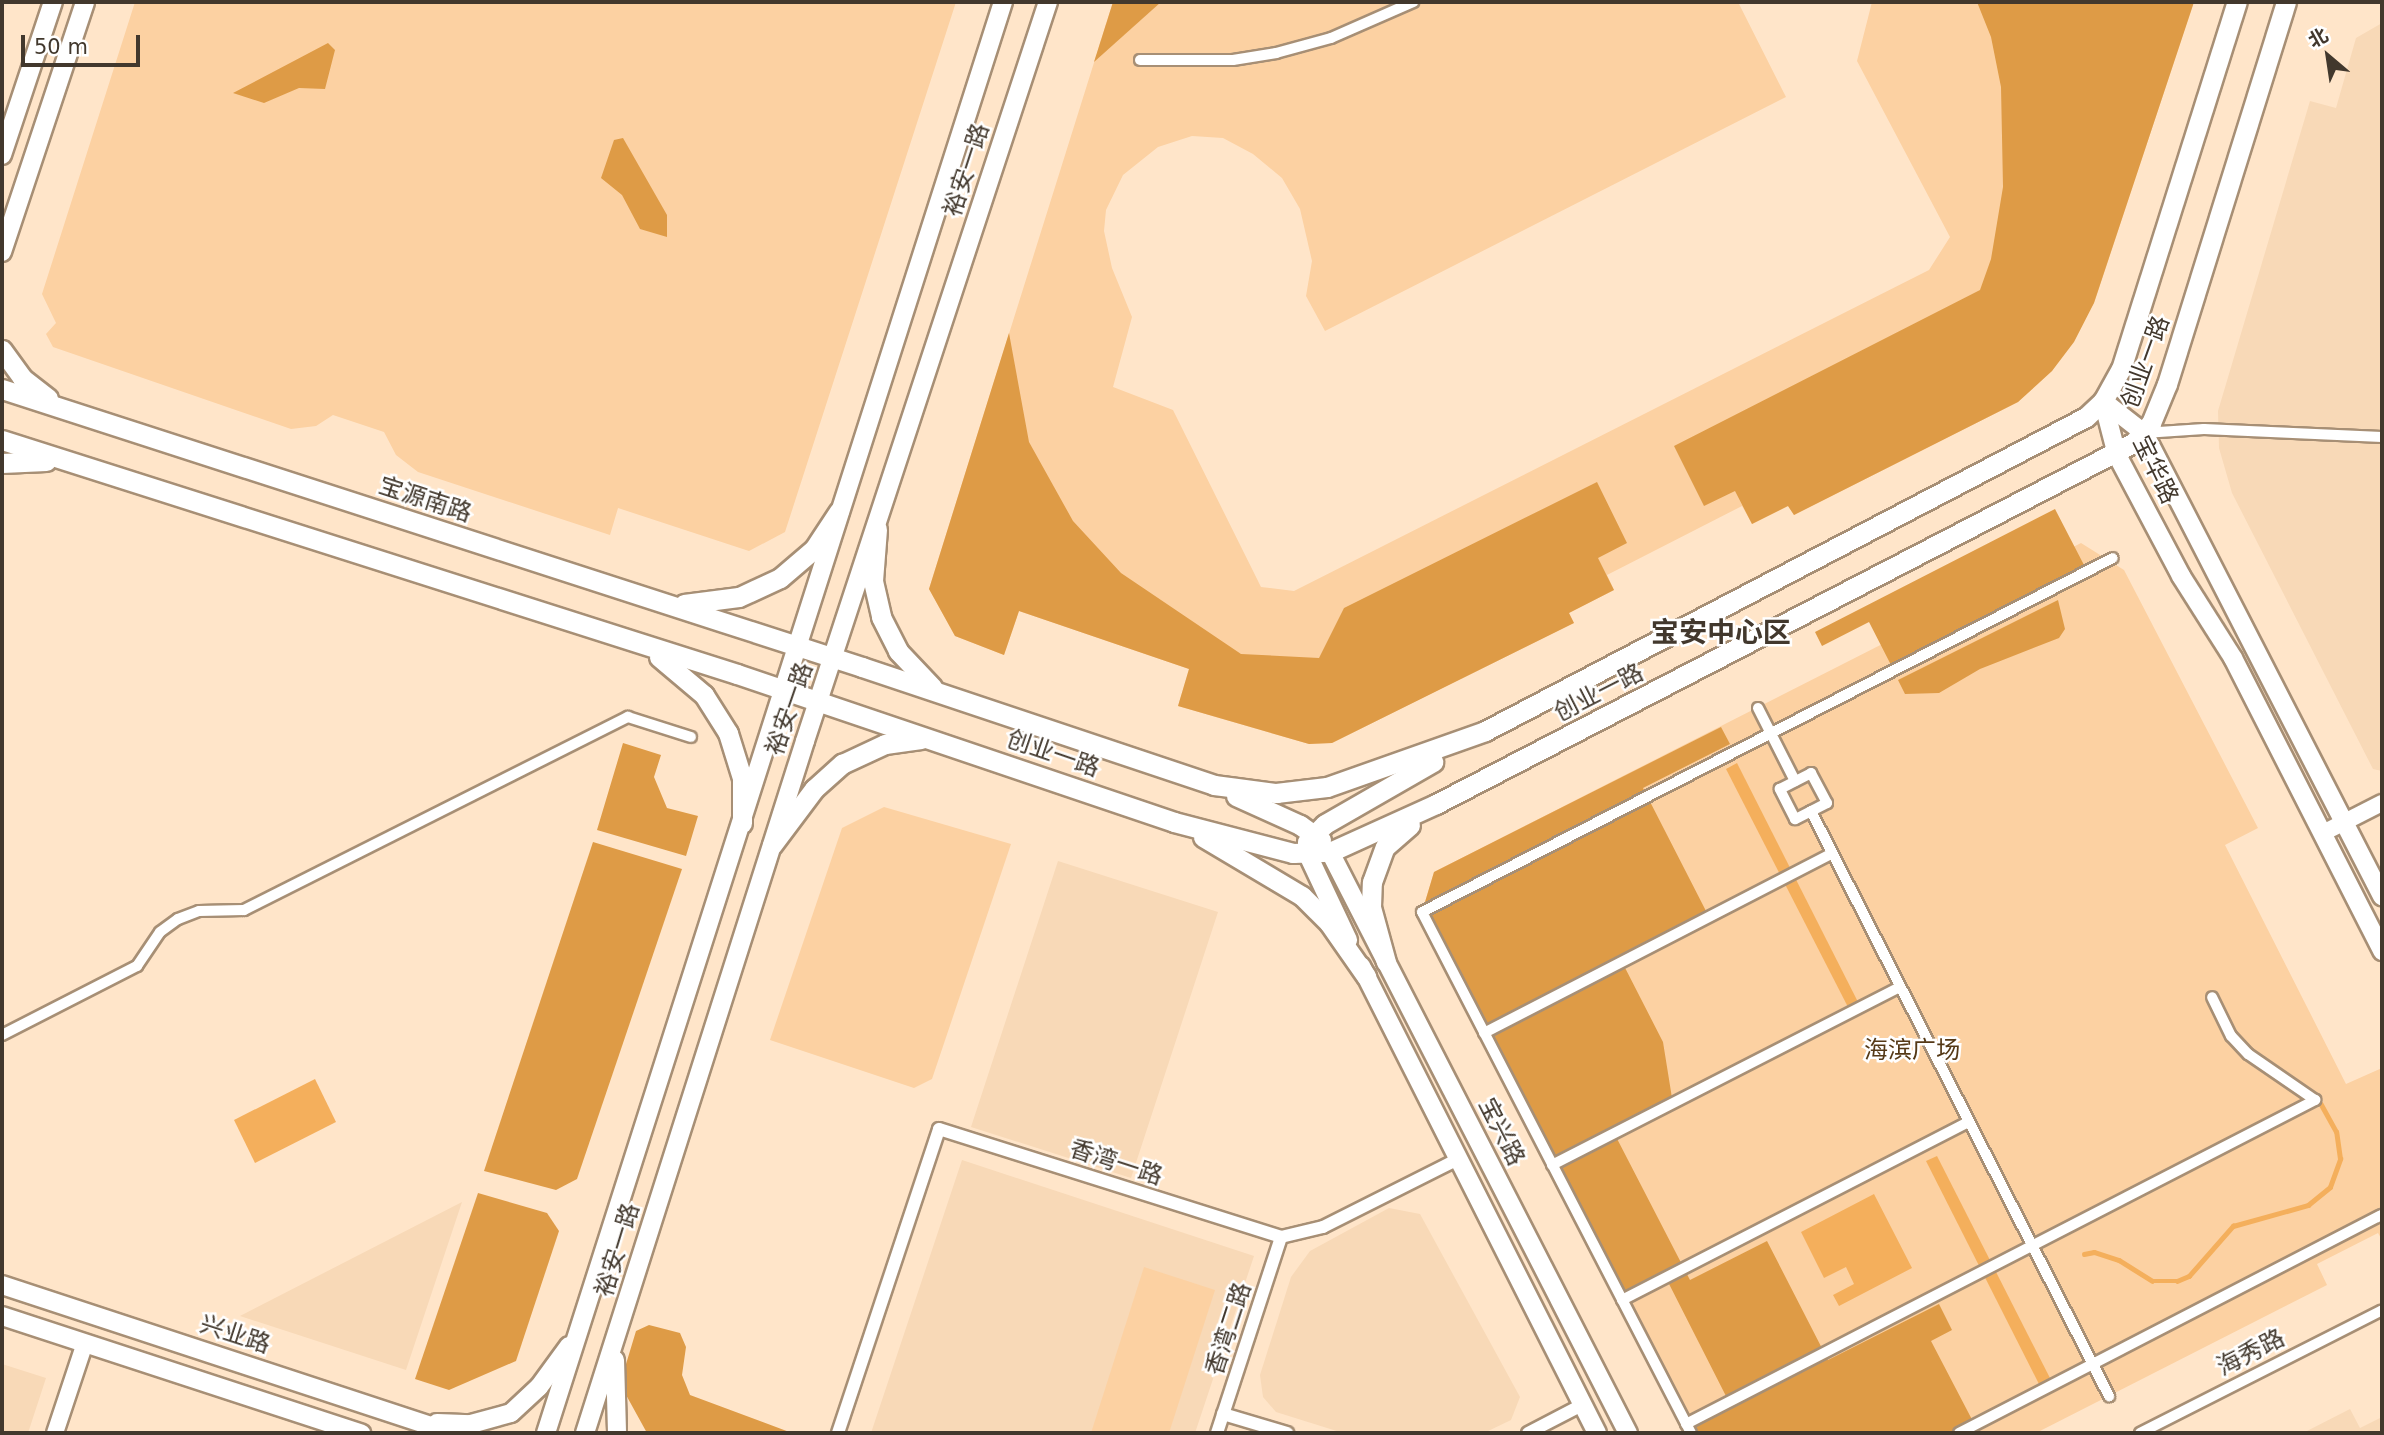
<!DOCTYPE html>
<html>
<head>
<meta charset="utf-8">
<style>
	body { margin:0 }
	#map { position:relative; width:2384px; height:1435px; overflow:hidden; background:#ffe5c9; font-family:"DejaVu Sans","Noto Sans SC",sans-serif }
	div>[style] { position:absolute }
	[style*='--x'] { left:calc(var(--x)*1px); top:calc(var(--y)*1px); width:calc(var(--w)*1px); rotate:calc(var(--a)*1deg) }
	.built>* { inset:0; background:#f8d9b7 }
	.green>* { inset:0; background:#fcd1a2 }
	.forest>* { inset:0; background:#de9b46 }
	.water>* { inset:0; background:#f4af5c }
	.stream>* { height:4.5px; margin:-2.25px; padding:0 2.25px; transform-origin:2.25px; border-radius:2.25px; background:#f4af5c }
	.roads { filter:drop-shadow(2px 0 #a78f75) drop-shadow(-2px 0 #a78f75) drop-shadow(0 2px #a78f75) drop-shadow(0 -2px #a78f75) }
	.pedestrian>* { height:10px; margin:-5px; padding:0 5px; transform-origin:5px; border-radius:5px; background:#fff }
	.minor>* { height:12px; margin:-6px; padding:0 6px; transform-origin:6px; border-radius:6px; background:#fff }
	.tertiary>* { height:16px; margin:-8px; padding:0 8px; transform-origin:8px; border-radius:8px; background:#fff }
	.secondary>* { height:18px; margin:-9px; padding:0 9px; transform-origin:9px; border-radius:9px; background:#fff }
	.primary>* { height:19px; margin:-9.5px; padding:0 9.5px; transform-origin:9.5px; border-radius:9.5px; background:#fff }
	span { translate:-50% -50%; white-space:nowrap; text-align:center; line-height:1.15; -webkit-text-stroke:5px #fff; paint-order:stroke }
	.street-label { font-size:24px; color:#42382d }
	.park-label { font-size:24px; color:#553916 }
	.quarter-label { font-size:28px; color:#42382d; font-weight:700 }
	.frame { position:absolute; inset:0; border:4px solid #42382d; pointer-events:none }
	.north { position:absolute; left:2293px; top:21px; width:70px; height:70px; -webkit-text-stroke:5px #fff; paint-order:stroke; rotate:331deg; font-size:19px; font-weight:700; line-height:28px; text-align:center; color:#42382d }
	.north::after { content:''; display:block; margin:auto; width:24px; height:32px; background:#42382d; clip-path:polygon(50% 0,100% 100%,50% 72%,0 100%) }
	.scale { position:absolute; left:21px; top:35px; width:119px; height:32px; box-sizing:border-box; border:4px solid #42382d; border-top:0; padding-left:9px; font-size:21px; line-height:24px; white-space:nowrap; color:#42382d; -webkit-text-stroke:5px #fff; paint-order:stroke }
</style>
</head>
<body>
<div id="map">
	<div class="built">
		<div style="clip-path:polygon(2382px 23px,2382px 771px,2373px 769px,2232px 493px,2219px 448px,2218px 411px,2310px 101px,2336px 108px,2356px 38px)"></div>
		<div style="clip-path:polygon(1058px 861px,1218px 912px,1131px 1178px,971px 1127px)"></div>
		<div style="clip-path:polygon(962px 1160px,1254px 1256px,1195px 1433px,871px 1433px)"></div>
		<div style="clip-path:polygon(462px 1202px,406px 1370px,240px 1316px)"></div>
		<div style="clip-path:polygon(1389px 1208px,1420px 1214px,1520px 1397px,1511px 1420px,1484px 1433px,1343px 1433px,1276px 1412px,1263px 1397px,1260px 1375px,1291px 1277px,1310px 1251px)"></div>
		<div style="clip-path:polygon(2px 1364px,46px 1378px,28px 1433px,2px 1433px)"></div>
		<div style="clip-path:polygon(2350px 1409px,2360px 1428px,2382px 1417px,2382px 1433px,2303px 1433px)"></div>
	</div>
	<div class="green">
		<div style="clip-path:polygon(135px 2px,956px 2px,785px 532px,749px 551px,618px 508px,610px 535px,418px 472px,396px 455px,384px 432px,333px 415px,316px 426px,291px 429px,53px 347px,46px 334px,56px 323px,42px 294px)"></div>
		<div style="clip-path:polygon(1113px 2px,1738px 2px,1786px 97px,1325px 331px,1306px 296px,1312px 261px,1300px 209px,1282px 178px,1253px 154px,1223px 138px,1192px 136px,1158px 147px,1123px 175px,1106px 210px,1104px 231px,1112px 268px,1132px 317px,1113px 387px,1173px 410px,1261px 587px,1294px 591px,1929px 270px,1950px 237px,1857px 61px,1872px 2px,2194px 2px,2094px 303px,2052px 371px,2018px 402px,1794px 515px,1788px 506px,1752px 524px,1742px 506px,1607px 575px,1614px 590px,1569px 613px,1574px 623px,1332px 743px,1309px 744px,1178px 706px,1189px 669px,1019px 611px,1004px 655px,955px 636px,929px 589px)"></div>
		<div style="clip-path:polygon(2081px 543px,2124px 570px,2258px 828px,2225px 845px,2346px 1084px,2382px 1068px,2382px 1240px,2378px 1233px,2317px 1264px,2327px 1285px,2036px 1433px,1691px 1433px,1422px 912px,1434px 872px)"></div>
		<div style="clip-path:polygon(884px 807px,1011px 844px,932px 1079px,914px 1088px,770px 1040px,842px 828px)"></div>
		<div style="clip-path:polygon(1144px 1267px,1215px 1290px,1169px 1433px,1091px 1433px)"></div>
	</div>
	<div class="forest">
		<div style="clip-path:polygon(1113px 2px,1161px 2px,1094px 62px)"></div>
		<div style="clip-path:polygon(1977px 2px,2194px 2px,2094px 303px,2074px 342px,2052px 371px,2018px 402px,1794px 515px,1788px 506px,1752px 524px,1735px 491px,1704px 506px,1674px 446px,1980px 290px,1991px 259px,2003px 187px,2001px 87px,1991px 37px)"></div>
		<div style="clip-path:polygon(328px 43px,335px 50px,325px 89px,299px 88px,264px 103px,233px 93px)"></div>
		<div style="clip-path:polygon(623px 138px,667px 215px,667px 237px,640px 229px,622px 195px,601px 178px,614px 140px)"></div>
		<div style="clip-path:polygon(1009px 333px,1029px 442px,1073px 521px,1121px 573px,1241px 654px,1319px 658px,1344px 608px,1597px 482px,1627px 543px,1598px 558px,1614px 590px,1569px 613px,1574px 623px,1332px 743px,1309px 744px,1178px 706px,1189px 669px,1019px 611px,1004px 655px,955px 636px,929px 589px)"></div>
		<div style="clip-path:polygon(2055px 509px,2084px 565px,1891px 665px,1869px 622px,1822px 646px,1815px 632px)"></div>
		<div style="clip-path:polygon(2058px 600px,2065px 629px,2059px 638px,1980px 669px,1939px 693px,1905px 694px,1898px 680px)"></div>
		<div style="clip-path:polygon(1721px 727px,1730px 744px,1643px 788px,1706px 911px,1619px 956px,1663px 1042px,1672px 1098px,1612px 1129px,1690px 1280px,1767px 1241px,1828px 1360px,1939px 1304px,1952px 1330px,1931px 1341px,1979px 1433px,1691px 1433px,1686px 1424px,1729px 1402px,1666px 1278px,1622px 1300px,1422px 912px,1434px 872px)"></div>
		<div style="clip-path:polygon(623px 743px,661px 755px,654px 777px,667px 808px,698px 816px,686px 856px,597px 830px)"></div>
		<div style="clip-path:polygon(593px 842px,682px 869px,577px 1179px,556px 1190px,484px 1171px)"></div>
		<div style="clip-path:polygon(478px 1193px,547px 1213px,559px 1231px,516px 1361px,449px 1390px,415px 1379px)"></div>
		<div style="clip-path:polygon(649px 1325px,680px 1333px,686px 1347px,682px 1375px,690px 1395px,792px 1433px,647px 1433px,620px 1384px,636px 1331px)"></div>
	</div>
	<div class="water">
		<div style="clip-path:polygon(1737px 763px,1860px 1006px,1850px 1011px,1726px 769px)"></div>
		<div style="clip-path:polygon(315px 1079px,336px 1122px,255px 1163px,234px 1120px)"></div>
		<div style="clip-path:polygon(1937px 1156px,2052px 1382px,2041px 1388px,1926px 1161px)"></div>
		<div style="clip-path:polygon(1874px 1194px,1912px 1268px,1839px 1306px,1833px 1295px,1854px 1284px,1846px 1267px,1824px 1278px,1801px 1232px)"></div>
	</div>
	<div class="stream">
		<div style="--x:2084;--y:1254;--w:10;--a:-11"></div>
		<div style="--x:2094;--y:1252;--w:26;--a:18"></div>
		<div style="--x:2119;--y:1260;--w:39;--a:32"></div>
		<div style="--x:2152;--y:1281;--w:25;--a:0"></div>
		<div style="--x:2177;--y:1281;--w:13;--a:-23"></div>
		<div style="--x:2189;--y:1276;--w:67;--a:-48.7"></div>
		<div style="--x:2233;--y:1226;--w:78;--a:-15.6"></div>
		<div style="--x:2308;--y:1205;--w:28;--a:-39"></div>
		<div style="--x:2330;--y:1187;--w:30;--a:-70"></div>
		<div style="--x:2340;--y:1159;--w:27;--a:-98"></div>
		<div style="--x:2336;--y:1132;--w:31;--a:-119"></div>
	</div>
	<div class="roads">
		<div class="pedestrian">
			<div style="--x:1140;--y:60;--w:93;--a:0"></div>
			<div style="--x:1233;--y:60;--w:44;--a:-9.2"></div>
			<div style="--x:1276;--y:53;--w:57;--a:-15.3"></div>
			<div style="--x:1331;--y:38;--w:90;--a:-23.7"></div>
			<div style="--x:2144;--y:433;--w:60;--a:-3.8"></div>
			<div style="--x:2204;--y:429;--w:178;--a:2.6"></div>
			<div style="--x:1758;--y:708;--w:82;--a:63.1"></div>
			<div style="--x:1811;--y:773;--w:34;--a:62"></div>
			<div style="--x:1827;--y:803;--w:36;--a:153"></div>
			<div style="--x:1795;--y:819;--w:34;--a:-117"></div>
			<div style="--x:1780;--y:789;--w:35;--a:-27"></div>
			<div style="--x:1811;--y:811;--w:657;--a:63.01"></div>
			<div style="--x:1484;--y:1033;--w:392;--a:-27.3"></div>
			<div style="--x:2;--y:1035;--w:152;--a:-27.1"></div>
			<div style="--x:137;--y:966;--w:41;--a:-55.9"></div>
			<div style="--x:160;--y:932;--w:22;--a:-36"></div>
			<div style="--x:178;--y:919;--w:22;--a:-21"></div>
			<div style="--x:199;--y:911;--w:45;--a:-1.3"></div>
			<div style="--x:244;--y:910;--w:430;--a:-26.7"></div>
			<div style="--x:628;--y:717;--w:66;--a:17.6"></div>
			<div style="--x:1552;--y:1165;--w:391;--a:-27.1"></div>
			<div style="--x:1622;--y:1300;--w:390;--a:-27.2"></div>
			<div style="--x:1686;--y:1424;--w:708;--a:-27.25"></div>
			<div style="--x:2315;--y:1100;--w:81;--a:-145.5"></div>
			<div style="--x:2248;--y:1054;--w:25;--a:-133"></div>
			<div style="--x:2231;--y:1036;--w:43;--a:-116"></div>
			<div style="--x:1691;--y:1433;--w:586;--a:-117.31"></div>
			<div style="--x:1422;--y:912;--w:776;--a:-27.13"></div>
			<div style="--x:1959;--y:1433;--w:476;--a:-27.3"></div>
			<div style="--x:2140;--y:1433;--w:271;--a:-26.9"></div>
		</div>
		<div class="minor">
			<div style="--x:1223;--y:1414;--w:67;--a:16.5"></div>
			<div style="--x:838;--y:1433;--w:320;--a:-71.6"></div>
			<div style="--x:939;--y:1129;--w:359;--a:17.5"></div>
			<div style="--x:1281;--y:1237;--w:43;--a:-13.4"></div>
			<div style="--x:1323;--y:1227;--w:151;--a:-26.7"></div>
			<div style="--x:1217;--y:1433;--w:206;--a:-71.9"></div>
			<div style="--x:1528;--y:1433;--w:61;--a:-27.4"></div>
		</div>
		<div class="tertiary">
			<div style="--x:2323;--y:833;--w:66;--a:-27"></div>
			<div style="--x:55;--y:1433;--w:95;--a:-71.6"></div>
		</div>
		<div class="secondary">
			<div style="--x:2;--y:155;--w:161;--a:-71.6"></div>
			<div style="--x:2;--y:252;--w:263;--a:-71.6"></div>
			<div style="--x:2103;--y:401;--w:56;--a:75.5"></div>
			<div style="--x:2117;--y:455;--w:137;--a:62.1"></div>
			<div style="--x:2181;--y:576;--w:97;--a:57.6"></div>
			<div style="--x:2233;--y:658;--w:329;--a:63"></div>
			<div style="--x:2103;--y:401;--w:52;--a:38"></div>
			<div style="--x:2144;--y:433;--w:521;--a:62.8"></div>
			<div style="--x:1330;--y:852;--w:653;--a:62.85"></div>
			<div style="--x:1308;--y:855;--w:94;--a:64.8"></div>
			<div style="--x:1361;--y:966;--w:523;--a:63.19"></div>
			<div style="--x:2;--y:1285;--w:474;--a:18.2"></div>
			<div style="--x:2;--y:1316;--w:378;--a:18.1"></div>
			<div style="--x:615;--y:1360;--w:73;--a:88.4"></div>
			<div style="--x:437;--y:1423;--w:34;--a:2"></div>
			<div style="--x:471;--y:1424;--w:41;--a:-15.4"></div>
			<div style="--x:511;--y:1413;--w:38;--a:-43"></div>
			<div style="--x:539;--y:1387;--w:51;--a:-53.8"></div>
			<div style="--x:546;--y:1433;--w:1502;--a:-72.29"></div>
			<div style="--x:585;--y:1433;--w:726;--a:-72.36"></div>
			<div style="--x:805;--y:741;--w:778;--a:-71.8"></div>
		</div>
		<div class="primary">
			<div style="--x:2;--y:350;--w:34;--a:54"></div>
			<div style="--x:22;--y:378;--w:33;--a:38"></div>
			<div style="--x:2;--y:389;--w:904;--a:17.91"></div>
			<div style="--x:862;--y:667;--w:371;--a:18.5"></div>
			<div style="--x:1214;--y:785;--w:63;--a:7.4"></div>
			<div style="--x:1276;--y:793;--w:51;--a:-6.7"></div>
			<div style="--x:1327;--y:787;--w:168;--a:-19.5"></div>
			<div style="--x:1485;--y:731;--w:678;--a:-27.59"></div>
			<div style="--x:2086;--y:417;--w:23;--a:-43"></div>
			<div style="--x:2103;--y:401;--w:37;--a:-61"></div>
			<div style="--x:2121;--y:369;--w:385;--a:-72.5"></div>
			<div style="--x:2;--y:440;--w:771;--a:17.66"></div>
			<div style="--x:737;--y:674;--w:461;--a:18.7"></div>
			<div style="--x:1174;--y:822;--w:123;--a:14.6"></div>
			<div style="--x:1293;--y:853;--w:37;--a:-2"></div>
			<div style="--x:1330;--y:852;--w:116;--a:-24.4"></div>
			<div style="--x:1436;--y:804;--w:785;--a:-27.38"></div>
			<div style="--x:2133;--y:443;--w:27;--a:-48"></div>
			<div style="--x:2151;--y:423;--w:42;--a:-67.7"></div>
			<div style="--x:2167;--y:384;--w:400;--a:-72.7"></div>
			<div style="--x:2;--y:463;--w:44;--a:-2.6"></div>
			<div style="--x:877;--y:529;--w:52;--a:94.4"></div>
			<div style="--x:873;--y:581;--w:37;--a:77"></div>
			<div style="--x:881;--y:617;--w:38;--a:63"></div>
			<div style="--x:898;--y:651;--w:50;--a:46.6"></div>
			<div style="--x:684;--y:604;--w:55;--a:-7.3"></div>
			<div style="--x:739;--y:597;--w:45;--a:-24.9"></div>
			<div style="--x:780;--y:578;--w:45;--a:-40.5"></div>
			<div style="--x:814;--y:549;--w:45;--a:-56.7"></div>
			<div style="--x:659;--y:657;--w:59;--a:40.2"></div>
			<div style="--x:704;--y:695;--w:45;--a:57.7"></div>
			<div style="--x:728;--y:733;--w:47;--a:72.7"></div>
			<div style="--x:742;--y:778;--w:45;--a:90"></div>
			<div style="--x:1236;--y:796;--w:70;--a:24.4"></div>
			<div style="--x:1300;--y:825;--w:26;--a:36"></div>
			<div style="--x:1203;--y:837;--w:115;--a:30.8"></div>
			<div style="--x:1302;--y:896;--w:38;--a:45"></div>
			<div style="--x:1329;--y:923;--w:65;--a:55.1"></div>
			<div style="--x:772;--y:845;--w:70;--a:-53.1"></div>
			<div style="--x:814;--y:789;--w:38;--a:-42"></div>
			<div style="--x:842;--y:764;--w:47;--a:-24.9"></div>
			<div style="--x:885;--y:744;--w:36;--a:-8"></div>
			<div style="--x:1308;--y:855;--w:13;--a:-94"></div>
			<div style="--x:1307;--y:842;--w:25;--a:-45"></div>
			<div style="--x:1325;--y:824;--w:125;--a:-29.9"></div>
			<div style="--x:1386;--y:962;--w:57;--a:-105.3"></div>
			<div style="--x:1371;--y:907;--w:25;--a:-88"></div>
			<div style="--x:1372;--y:882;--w:37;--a:-70"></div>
			<div style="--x:1385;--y:847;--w:33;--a:-41"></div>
		</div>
	</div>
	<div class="street-label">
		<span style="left:967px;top:170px;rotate:-72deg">裕安一路</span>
		<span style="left:2146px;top:362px;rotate:-70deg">创业一路</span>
		<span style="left:2155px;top:470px;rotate:64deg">宝华路</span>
		<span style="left:425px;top:500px;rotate:18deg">宝源南路</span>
		<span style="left:1599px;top:693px;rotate:-27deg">创业一路</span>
		<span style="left:790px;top:709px;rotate:-71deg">裕安一路</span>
		<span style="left:1053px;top:754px;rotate:19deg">创业一路</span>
		<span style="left:1501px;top:1132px;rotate:63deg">宝兴路</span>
		<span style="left:1116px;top:1163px;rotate:18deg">香湾一路</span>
		<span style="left:618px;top:1250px;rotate:-73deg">裕安一路</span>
		<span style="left:1229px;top:1329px;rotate:-72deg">香湾二路</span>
		<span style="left:235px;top:1335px;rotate:18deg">兴业路</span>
		<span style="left:2251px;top:1353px;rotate:-27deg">海秀路</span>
	</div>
	<div class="park-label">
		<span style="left:1912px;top:1051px">海滨广场</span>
	</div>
	<div class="quarter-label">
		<span style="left:1721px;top:633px">宝安中心区</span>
	</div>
	<div class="frame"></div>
	<div class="north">北</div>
	<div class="scale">50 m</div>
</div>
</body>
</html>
